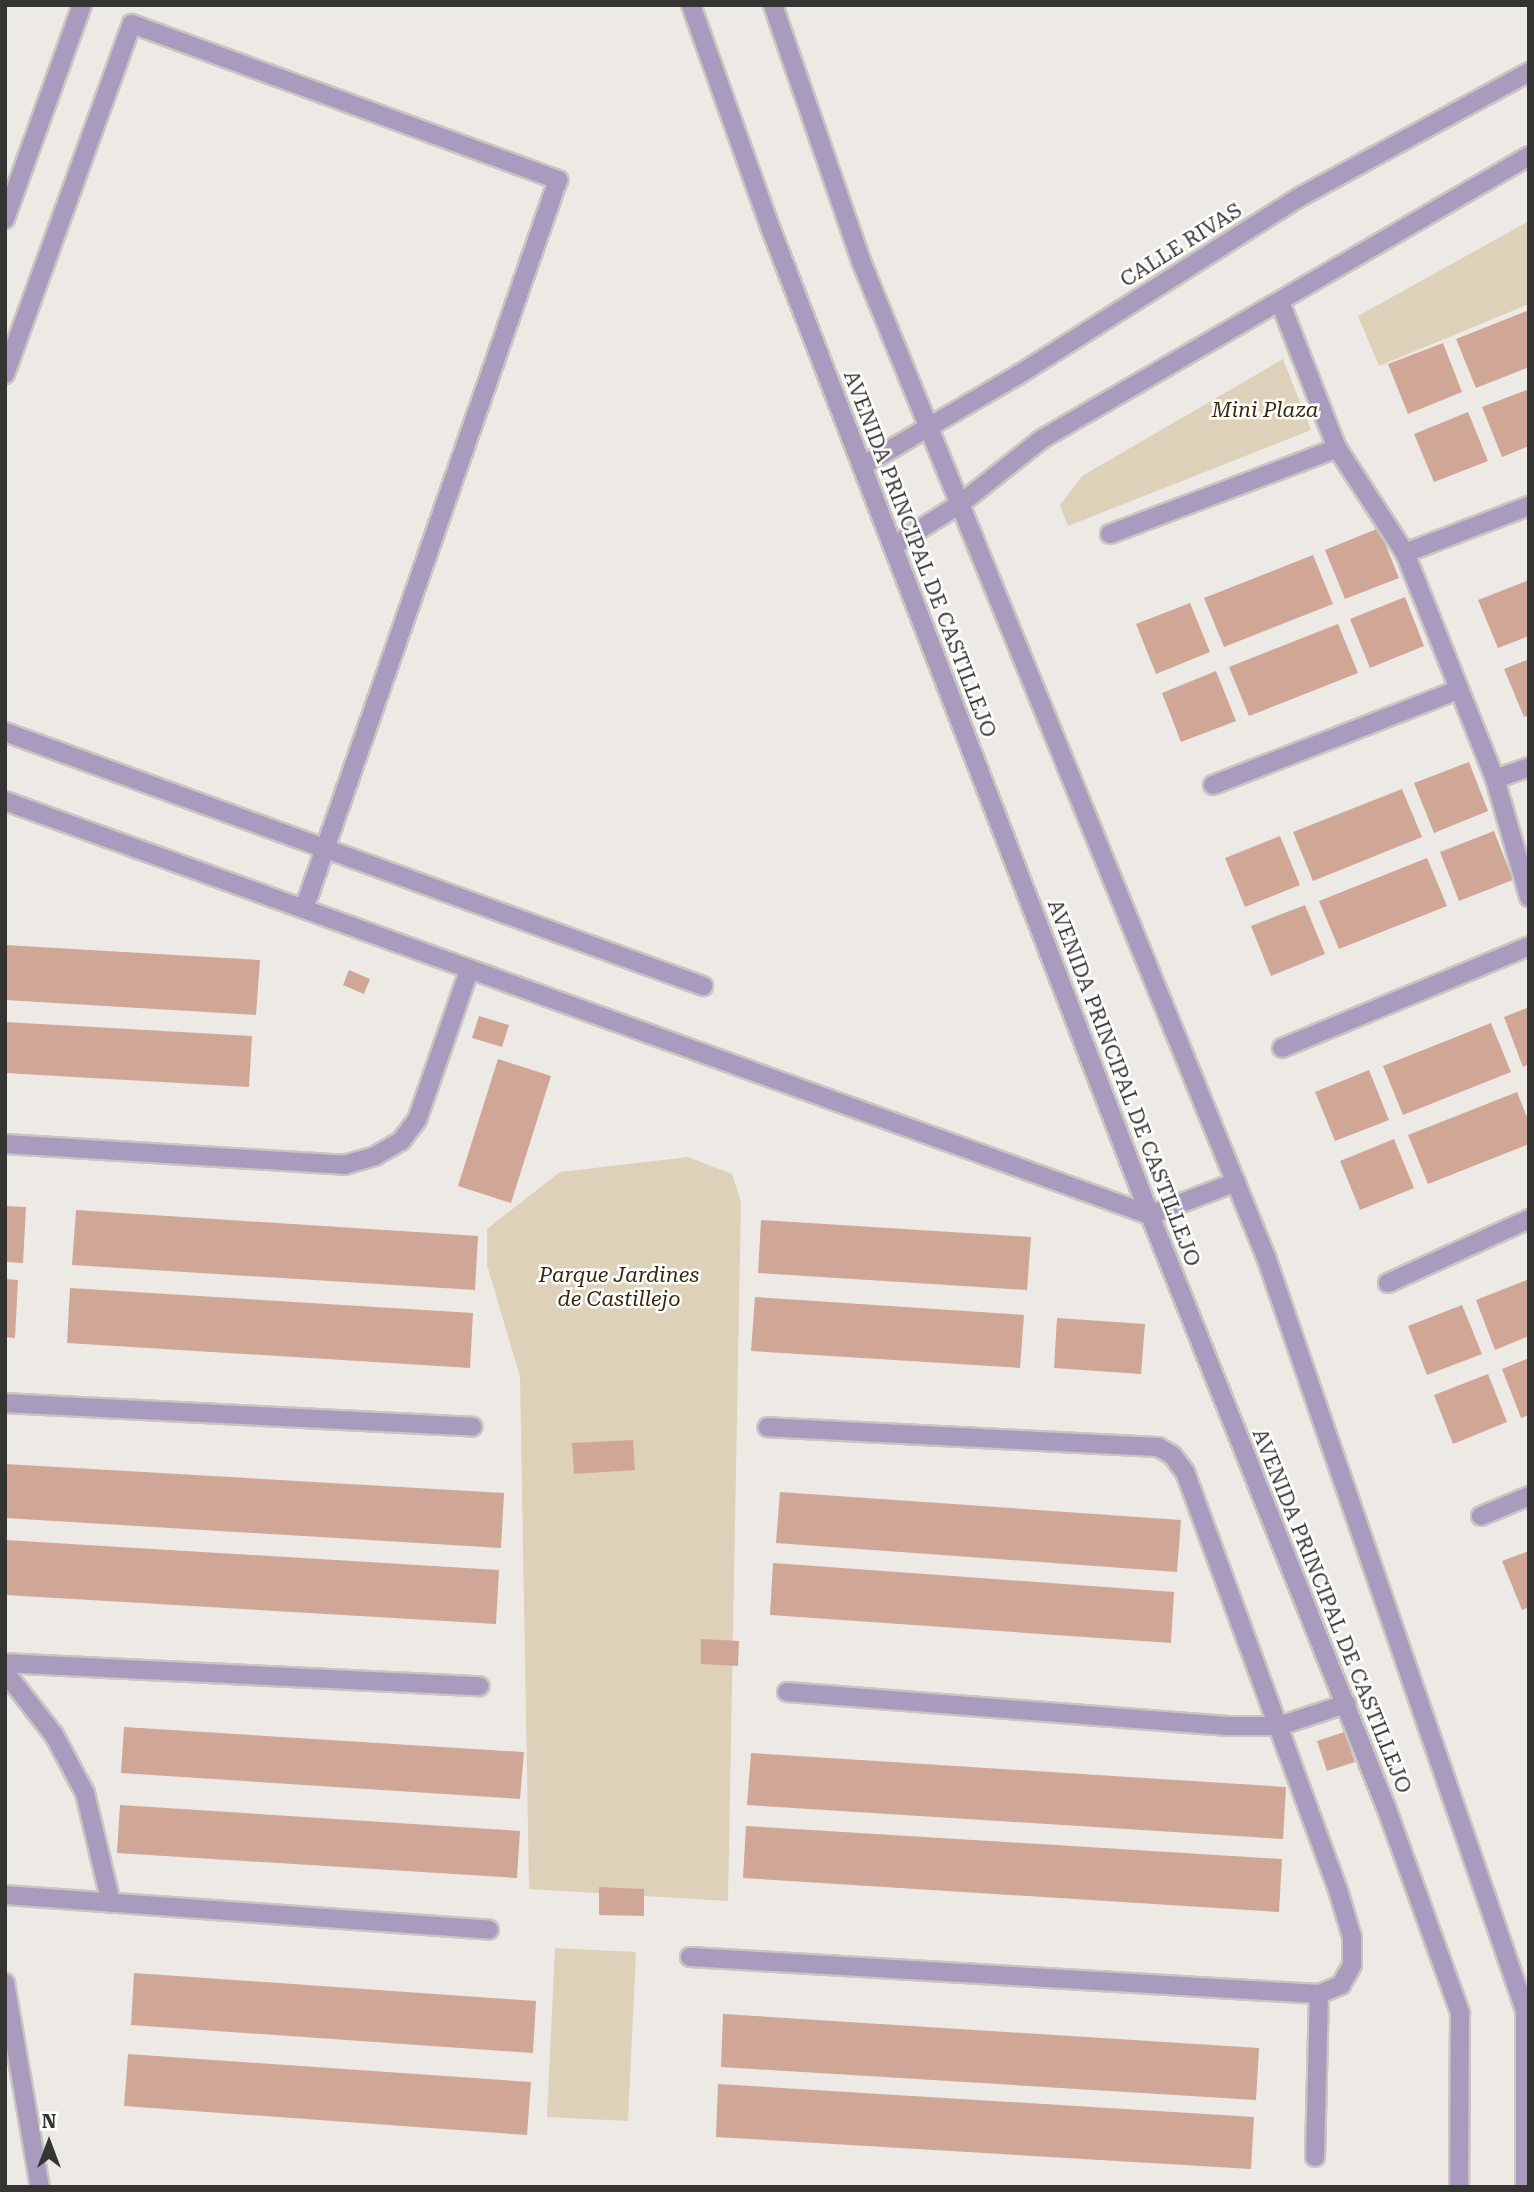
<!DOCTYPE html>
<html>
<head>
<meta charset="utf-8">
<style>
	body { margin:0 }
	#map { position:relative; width:1534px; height:2192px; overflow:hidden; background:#edeae6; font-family:"Roboto Serif",serif }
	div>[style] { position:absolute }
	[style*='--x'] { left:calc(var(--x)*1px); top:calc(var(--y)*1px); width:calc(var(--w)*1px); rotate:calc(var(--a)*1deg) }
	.green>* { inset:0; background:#ded1ba }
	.building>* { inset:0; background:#d0a797 }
	.roads { filter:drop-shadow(2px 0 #c8c6c2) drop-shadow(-2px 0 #c8c6c2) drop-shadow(0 2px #c8c6c2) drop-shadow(0 -2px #c8c6c2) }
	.minor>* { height:18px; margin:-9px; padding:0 9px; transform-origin:9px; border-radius:9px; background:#a99bbd }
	span { translate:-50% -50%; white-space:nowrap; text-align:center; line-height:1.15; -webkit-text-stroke:5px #fff; paint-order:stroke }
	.street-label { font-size:21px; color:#343432 }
	.park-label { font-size:21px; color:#372809; font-style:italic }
	.frame { position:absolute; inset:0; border:7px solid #343432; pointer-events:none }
	.north { position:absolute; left:14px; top:2108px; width:70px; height:70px; -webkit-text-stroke:5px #fff; paint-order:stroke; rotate:0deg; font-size:19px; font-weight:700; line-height:28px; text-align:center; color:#343432 }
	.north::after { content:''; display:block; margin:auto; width:24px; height:32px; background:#343432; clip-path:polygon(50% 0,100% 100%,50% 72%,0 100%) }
</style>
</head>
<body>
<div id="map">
	<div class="green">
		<div style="clip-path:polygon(1529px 221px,1529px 304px,1379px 366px,1358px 316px)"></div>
		<div style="clip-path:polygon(1283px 359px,1311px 430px,1068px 526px,1060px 505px,1082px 476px)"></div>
		<div style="clip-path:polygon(688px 1157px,732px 1174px,741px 1201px,728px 1901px,529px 1889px,520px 1377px,487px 1265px,487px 1229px,560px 1172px)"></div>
		<div style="clip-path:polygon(555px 1948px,636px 1952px,628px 2121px,547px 2117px)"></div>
	</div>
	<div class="building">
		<div style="clip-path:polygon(1529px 310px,1529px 367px,1476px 388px,1456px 339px)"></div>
		<div style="clip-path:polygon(1443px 343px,1462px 392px,1408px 414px,1388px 364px)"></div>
		<div style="clip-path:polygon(1529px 389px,1529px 446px,1502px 457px,1482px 407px)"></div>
		<div style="clip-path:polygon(1468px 412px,1488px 461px,1434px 482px,1414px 434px)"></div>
		<div style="clip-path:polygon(1379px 528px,1399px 578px,1345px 599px,1325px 550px)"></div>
		<div style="clip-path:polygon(1313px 555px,1333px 604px,1224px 647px,1204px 598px)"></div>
		<div style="clip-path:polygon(1529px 580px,1529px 636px,1498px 648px,1478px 600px)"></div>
		<div style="clip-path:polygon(1405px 597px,1424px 646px,1370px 668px,1350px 619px)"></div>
		<div style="clip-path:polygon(1190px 603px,1210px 652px,1156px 674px,1136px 624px)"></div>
		<div style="clip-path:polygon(1338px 624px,1358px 673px,1249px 716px,1229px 667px)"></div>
		<div style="clip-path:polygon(1529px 659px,1529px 715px,1524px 717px,1504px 669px)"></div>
		<div style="clip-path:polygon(1216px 671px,1236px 721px,1181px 742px,1162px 693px)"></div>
		<div style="clip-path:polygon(1469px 762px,1488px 811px,1434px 833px,1414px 783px)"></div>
		<div style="clip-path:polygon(1402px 789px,1422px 837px,1313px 881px,1293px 832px)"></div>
		<div style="clip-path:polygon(1494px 831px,1513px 880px,1459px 901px,1440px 852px)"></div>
		<div style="clip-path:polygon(1280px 836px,1300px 885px,1245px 907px,1225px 858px)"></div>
		<div style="clip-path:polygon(1427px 858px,1447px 906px,1339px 949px,1319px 901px)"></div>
		<div style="clip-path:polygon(1305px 905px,1325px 954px,1271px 976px,1251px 926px)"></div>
		<div style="clip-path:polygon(5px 945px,260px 960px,256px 1015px,5px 1000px)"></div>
		<div style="clip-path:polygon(349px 970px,370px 979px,364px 994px,343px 985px)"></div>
		<div style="clip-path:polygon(1529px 1007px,1529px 1064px,1523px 1067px,1504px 1017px)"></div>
		<div style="clip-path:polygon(479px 1016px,509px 1025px,502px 1047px,472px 1038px)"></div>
		<div style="clip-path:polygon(5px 1022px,252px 1036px,249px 1087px,5px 1073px)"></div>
		<div style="clip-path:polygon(1491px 1023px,1511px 1072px,1403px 1115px,1383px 1066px)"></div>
		<div style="clip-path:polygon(498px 1059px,551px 1076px,511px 1203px,458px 1186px)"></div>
		<div style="clip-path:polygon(1369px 1070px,1389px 1120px,1335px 1141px,1315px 1092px)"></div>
		<div style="clip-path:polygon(1517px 1092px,1529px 1122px,1529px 1144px,1428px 1184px,1408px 1135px)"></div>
		<div style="clip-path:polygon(1394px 1139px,1414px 1188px,1360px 1210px,1340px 1161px)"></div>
		<div style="clip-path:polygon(5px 1206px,26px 1207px,23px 1263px,5px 1262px)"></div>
		<div style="clip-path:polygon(76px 1210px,478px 1236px,475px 1290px,72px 1265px)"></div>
		<div style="clip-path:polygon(761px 1220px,1031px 1237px,1027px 1290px,758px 1273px)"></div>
		<div style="clip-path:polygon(5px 1279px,18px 1280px,15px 1338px,5px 1337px)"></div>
		<div style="clip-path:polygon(1529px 1279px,1529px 1336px,1495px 1350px,1476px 1300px)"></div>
		<div style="clip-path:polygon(70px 1288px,473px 1313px,470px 1368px,67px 1343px)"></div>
		<div style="clip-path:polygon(755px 1297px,1024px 1315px,1020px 1368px,751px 1351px)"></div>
		<div style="clip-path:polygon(1462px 1305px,1482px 1354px,1427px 1375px,1408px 1326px)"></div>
		<div style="clip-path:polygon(1057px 1318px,1145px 1324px,1141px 1374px,1054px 1368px)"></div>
		<div style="clip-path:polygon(1529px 1358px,1529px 1415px,1521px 1418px,1502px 1369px)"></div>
		<div style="clip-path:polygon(1488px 1374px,1507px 1422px,1453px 1444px,1434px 1395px)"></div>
		<div style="clip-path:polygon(633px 1440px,635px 1470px,574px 1474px,572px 1443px)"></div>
		<div style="clip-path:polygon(5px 1464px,504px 1493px,501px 1548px,5px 1518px)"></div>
		<div style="clip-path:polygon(780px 1492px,1181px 1520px,1177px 1572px,776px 1543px)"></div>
		<div style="clip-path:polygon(5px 1540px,499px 1570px,496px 1624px,5px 1595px)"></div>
		<div style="clip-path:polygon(1529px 1551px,1529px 1607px,1522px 1610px,1502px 1561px)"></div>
		<div style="clip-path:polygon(773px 1563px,1174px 1592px,1171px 1643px,770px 1615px)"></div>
		<div style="clip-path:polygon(701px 1639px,739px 1641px,738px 1666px,701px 1664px)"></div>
		<div style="clip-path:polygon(124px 1727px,524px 1752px,520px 1799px,121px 1773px)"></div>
		<div style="clip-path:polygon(1344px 1732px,1355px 1762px,1327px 1771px,1317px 1741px)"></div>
		<div style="clip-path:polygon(751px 1753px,1286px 1787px,1283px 1839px,747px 1805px)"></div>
		<div style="clip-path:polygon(120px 1805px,520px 1831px,517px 1878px,117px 1853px)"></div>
		<div style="clip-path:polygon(746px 1826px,1282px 1859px,1279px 1912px,743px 1878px)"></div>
		<div style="clip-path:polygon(599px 1887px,644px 1889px,644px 1916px,599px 1915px)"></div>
		<div style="clip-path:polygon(134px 1973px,536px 2001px,533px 2053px,131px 2025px)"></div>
		<div style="clip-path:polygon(723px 2014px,1259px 2048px,1256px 2100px,721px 2067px)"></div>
		<div style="clip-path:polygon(128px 2054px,531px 2082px,527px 2135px,124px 2106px)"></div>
		<div style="clip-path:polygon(718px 2084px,1254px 2117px,1251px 2169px,716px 2137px)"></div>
	</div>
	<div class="roads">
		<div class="minor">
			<div style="--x:691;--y:5;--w:241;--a:70.4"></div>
			<div style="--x:772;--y:232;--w:1053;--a:68.97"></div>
			<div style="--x:1150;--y:1215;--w:637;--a:68.27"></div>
			<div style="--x:1386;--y:1807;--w:219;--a:70.2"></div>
			<div style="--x:1460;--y:2013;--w:174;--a:90.3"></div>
			<div style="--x:773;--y:5;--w:271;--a:71"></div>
			<div style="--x:861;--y:261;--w:1075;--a:67.87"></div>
			<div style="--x:1266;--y:1257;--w:796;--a:71.02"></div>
			<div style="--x:1525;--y:2010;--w:177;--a:90"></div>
			<div style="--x:5;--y:219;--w:227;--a:-70.2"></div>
			<div style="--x:1280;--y:302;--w:157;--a:68.7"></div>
			<div style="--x:1337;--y:448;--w:125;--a:57.1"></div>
			<div style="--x:1405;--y:553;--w:243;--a:68.3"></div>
			<div style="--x:1495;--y:779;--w:123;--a:73.9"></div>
			<div style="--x:5;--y:374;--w:372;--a:-70.1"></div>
			<div style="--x:132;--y:24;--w:454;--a:20.1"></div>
			<div style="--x:558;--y:180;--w:772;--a:109.21"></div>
			<div style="--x:862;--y:466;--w:181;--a:-30.3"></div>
			<div style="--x:1018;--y:375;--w:331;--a:-32.3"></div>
			<div style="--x:1298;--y:198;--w:263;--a:-28.6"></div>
			<div style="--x:1110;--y:534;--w:243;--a:-20.7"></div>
			<div style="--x:893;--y:546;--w:79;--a:-32.1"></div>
			<div style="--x:960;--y:504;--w:105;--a:-38.4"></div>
			<div style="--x:1042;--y:439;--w:563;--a:-30.16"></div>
			<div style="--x:1405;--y:553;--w:133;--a:-20.8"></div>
			<div style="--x:5;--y:732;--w:743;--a:20"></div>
			<div style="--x:1495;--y:779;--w:36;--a:-19"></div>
			<div style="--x:1213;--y:785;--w:263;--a:-21.2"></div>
			<div style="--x:5;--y:801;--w:1218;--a:19.88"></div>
			<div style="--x:1150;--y:1215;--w:92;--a:-21"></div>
			<div style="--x:1282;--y:1048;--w:267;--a:-22.4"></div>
			<div style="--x:5;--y:1144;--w:340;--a:3.5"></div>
			<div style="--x:344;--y:1165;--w:32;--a:-16"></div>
			<div style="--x:375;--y:1156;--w:30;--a:-30"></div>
			<div style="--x:401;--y:1141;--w:26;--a:-53"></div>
			<div style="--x:417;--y:1120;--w:158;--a:-70.8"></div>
			<div style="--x:1388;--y:1283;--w:155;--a:-24.4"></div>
			<div style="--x:5;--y:1403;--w:468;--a:2.9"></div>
			<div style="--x:1481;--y:1516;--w:52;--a:-22.6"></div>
			<div style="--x:5;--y:1663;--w:475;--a:2.8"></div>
			<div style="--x:5;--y:1672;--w:80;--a:52.1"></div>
			<div style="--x:54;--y:1735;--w:66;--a:61.9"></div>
			<div style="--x:85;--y:1793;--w:113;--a:76.7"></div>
			<div style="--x:787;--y:1692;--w:442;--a:4.4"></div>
			<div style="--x:1228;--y:1726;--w:51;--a:0"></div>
			<div style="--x:1279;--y:1726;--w:71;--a:-18.2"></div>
			<div style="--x:5;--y:1895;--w:485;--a:4.1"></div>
			<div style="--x:690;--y:1957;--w:630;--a:3.37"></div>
			<div style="--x:1319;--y:1994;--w:24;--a:-22"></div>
			<div style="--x:1341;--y:1985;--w:23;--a:-61"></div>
			<div style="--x:1352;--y:1965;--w:28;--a:-90"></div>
			<div style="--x:1352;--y:1937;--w:49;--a:-106.6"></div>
			<div style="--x:1338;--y:1890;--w:445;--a:-110.1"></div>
			<div style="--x:1185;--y:1472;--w:21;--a:-127"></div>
			<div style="--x:1172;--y:1455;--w:16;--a:-150"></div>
			<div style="--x:1158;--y:1447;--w:391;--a:-177.1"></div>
			<div style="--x:5;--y:1983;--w:207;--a:80.3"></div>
			<div style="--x:1315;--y:2157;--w:163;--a:-88.6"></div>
		</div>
	</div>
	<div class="street-label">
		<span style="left:1181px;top:245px;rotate:-32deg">CALLE RIVAS</span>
		<span style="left:920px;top:554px;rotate:69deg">AVENIDA PRINCIPAL DE CASTILLEJO</span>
		<span style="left:1124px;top:1083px;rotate:69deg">AVENIDA PRINCIPAL DE CASTILLEJO</span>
		<span style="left:1332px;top:1611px;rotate:68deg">AVENIDA PRINCIPAL DE CASTILLEJO</span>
	</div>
	<div class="park-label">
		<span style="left:1265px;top:410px">Mini Plaza</span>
		<span style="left:619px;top:1287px">Parque Jardines<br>de Castillejo</span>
	</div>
	<div class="frame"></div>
	<div class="north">N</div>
</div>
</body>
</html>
